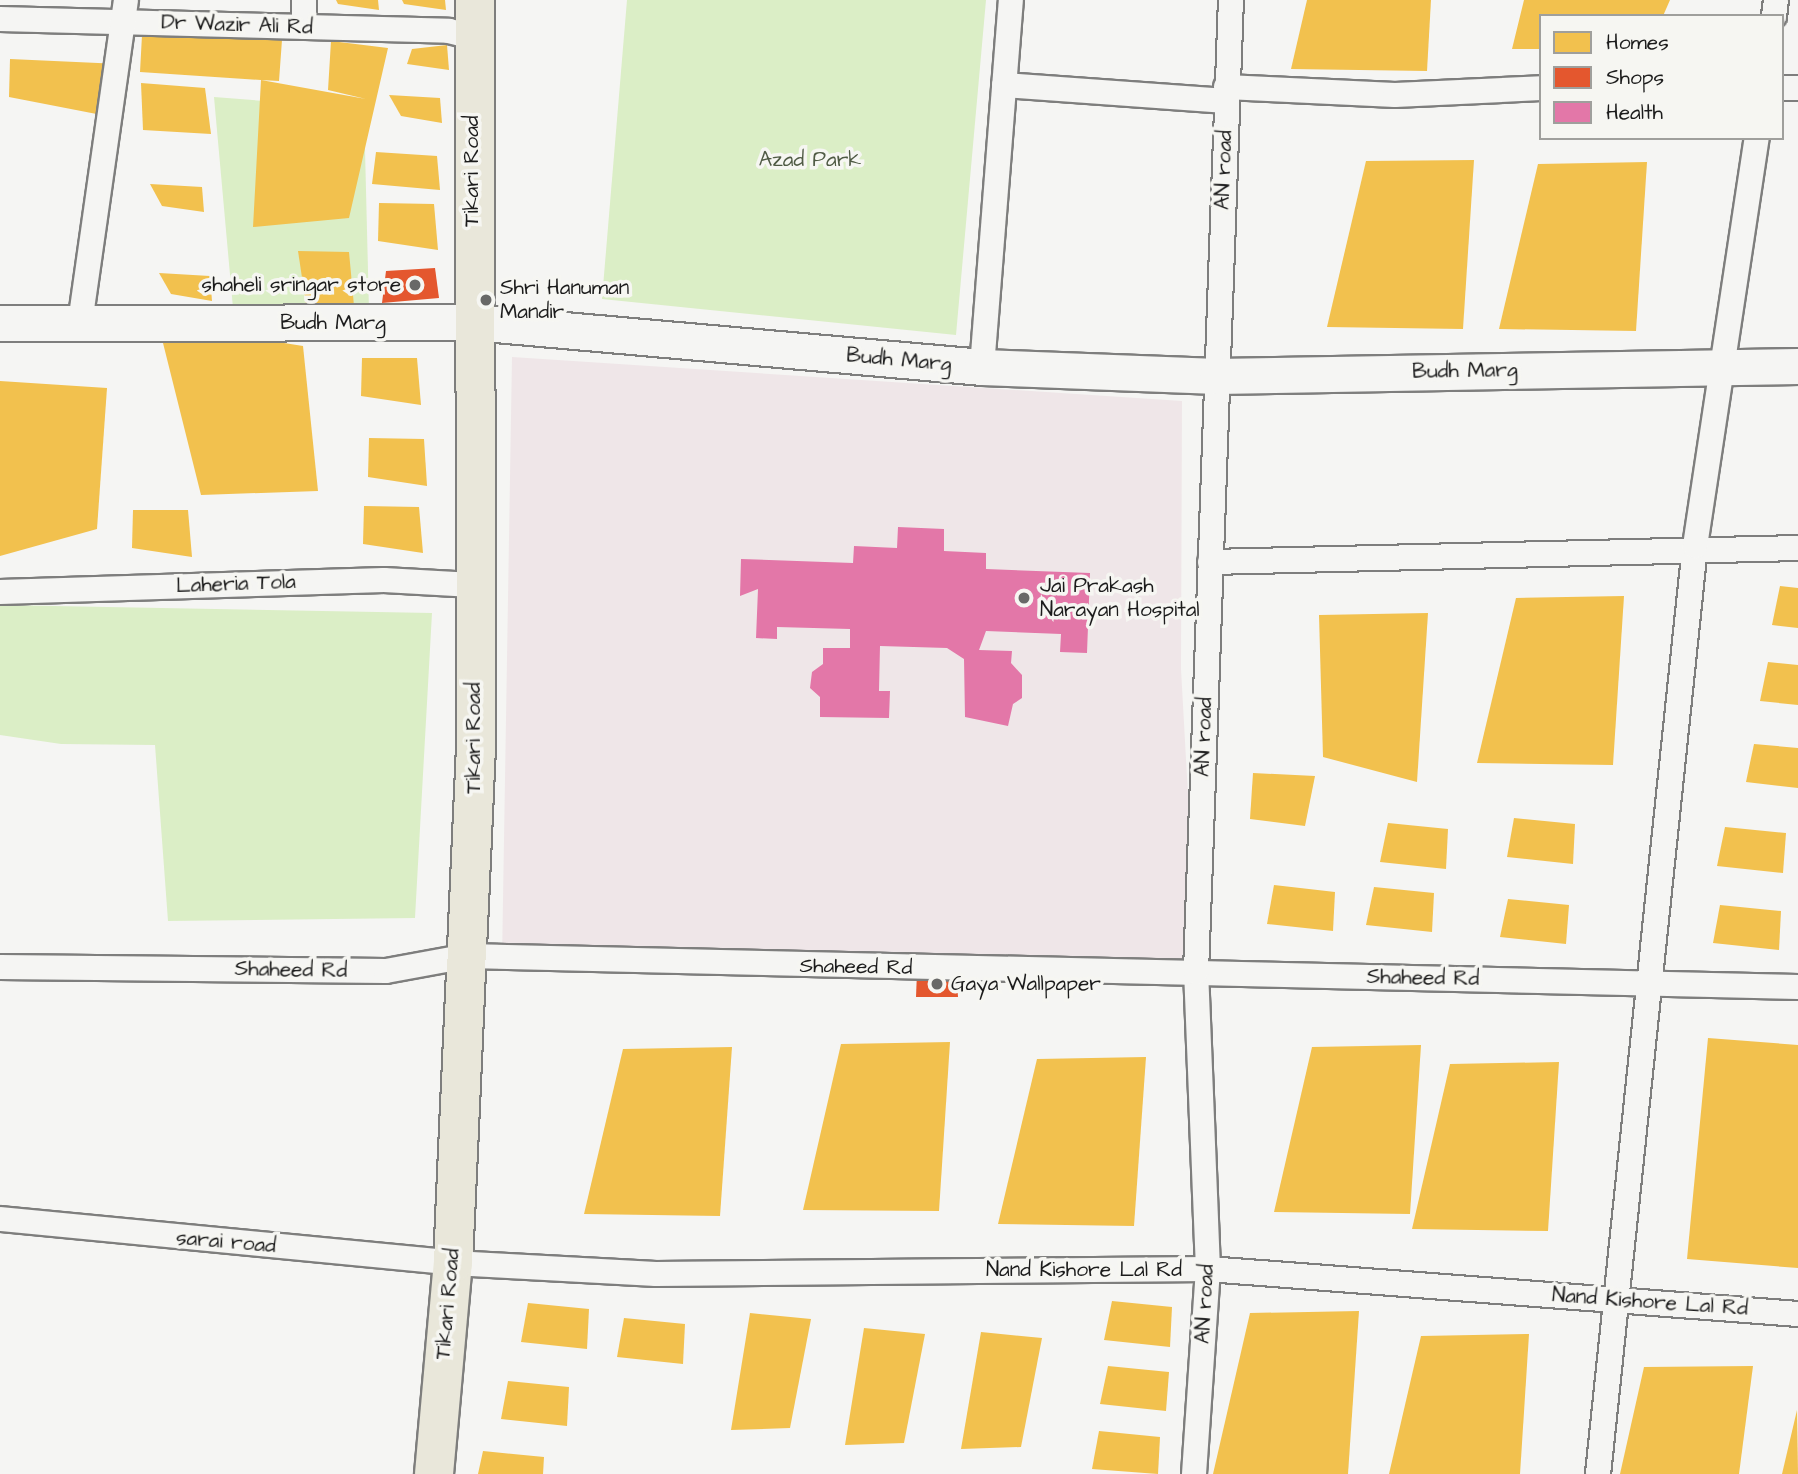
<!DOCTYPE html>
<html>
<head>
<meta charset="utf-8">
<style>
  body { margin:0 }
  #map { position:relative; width:1798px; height:1474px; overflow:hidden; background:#f5f5f3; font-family:"Architects Daughter",sans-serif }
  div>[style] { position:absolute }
  .built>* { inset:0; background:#efe6e8 }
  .green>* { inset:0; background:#dbeec6 }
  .homes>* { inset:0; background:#f2c14e }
  .shops>* { inset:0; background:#e4572e }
  .health>* { inset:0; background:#e377a8 }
  .roads { filter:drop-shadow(2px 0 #7e7e7d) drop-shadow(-2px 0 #7e7e7d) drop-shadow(0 2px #7e7e7d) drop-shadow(0 -2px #7e7e7d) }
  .street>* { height:24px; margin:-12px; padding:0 12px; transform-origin:12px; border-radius:12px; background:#f5f5f3 }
  .secondary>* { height:35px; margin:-17.5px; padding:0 17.5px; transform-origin:17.5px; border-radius:17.5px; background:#f5f5f3 }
  .highway>* { height:38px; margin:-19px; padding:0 19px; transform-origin:19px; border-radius:19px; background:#e9e7da }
  .dots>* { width:19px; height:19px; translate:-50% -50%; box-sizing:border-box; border:4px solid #f6f6f2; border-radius:50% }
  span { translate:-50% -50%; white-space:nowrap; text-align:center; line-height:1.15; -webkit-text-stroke:7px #f6f6f2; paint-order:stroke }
  .street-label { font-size:21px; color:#1c1c1c }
  .park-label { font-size:21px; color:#4f5a44 }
  .poi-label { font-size:21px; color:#1c1c1c }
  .right { translate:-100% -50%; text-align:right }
  .left { translate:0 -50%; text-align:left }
  .legend { position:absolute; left:1539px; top:14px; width:245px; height:126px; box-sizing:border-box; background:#f6f6f2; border:2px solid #9f9f9c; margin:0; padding:9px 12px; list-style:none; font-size:21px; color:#1c1c1c }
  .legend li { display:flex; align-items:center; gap:14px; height:35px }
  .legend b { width:35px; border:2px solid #9f9f9c }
</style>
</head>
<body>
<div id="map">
  <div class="built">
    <div style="clip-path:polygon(512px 357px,1182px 401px,1181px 669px,1197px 957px,1180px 972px,502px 960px)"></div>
  </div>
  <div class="green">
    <div style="clip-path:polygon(627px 0,986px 0,956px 335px,602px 299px)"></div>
    <div style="clip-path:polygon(214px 97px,364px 109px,369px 311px,233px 308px)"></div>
    <div style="clip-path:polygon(0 605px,432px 613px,415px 918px,168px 921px,155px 745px,61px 744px,0 735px)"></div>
  </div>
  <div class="homes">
    <div style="clip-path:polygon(336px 0,378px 0,379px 10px,338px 4px)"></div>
    <div style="clip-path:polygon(402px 0,445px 0,446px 10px,404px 4px)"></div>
    <div style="clip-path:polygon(1307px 0,1431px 0,1427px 71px,1291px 69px)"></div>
    <div style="clip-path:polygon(1524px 0,1670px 0,1663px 16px,1541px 16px,1541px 49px,1512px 49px)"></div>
    <div style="clip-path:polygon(142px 35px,282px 40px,279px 81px,261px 80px,366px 99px,328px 90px,331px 41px,388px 48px,349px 218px,253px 227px,261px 80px,140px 72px)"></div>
    <div style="clip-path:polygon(447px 45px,449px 70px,407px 64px,412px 49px)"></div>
    <div style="clip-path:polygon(10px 59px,120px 64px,112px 117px,9px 97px)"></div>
    <div style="clip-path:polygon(141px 83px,205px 88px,211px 134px,143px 130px)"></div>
    <div style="clip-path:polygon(389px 95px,440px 98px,442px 123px,401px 116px)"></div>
    <div style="clip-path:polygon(376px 152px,437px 156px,440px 190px,372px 184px)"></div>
    <div style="clip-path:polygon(1474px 160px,1463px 329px,1327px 327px,1366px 161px)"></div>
    <div style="clip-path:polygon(1647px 162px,1636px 331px,1499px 329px,1538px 164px)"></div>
    <div style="clip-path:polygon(150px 184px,202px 187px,204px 212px,162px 206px)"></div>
    <div style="clip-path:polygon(379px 203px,434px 204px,438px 250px,378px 241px)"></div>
    <div style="clip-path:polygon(298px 251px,349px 252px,354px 306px,306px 304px)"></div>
    <div style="clip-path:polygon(159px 273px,210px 276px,212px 301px,171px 294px)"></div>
    <div style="clip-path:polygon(158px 323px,303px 346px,318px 491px,201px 495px)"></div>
    <div style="clip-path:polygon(362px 358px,417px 358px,421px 405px,361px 396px)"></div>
    <div style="clip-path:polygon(0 381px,107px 388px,97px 529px,0 556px)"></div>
    <div style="clip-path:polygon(369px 438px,424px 439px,427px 486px,368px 477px)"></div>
    <div style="clip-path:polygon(364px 506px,419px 507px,423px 553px,363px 544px)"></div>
    <div style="clip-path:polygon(133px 510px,188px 510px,192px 557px,132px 548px)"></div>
    <div style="clip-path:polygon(1780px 586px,1798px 588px,1798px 628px,1772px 625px)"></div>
    <div style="clip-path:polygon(1624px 596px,1613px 765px,1477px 763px,1516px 598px)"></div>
    <div style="clip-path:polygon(1428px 613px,1417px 782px,1323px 757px,1319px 615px)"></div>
    <div style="clip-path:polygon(1768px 662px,1798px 665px,1798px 705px,1760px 701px)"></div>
    <div style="clip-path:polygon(1754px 744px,1798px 748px,1798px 788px,1746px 782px)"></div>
    <div style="clip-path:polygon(1253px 773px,1315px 776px,1305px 826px,1250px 819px)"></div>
    <div style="clip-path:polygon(1514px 818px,1575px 824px,1573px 864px,1507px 857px)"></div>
    <div style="clip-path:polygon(1388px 823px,1448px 829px,1446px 869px,1380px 862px)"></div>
    <div style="clip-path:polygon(1725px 827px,1786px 833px,1783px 873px,1717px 866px)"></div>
    <div style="clip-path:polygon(1274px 885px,1335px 892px,1333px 931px,1267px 924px)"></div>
    <div style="clip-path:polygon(1374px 887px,1434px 893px,1432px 932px,1366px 925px)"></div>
    <div style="clip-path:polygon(1508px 899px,1569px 905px,1566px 944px,1500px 937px)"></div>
    <div style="clip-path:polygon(1720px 905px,1781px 911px,1779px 950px,1713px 943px)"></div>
    <div style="clip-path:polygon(1708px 1038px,1798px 1045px,1798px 1268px,1687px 1259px)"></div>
    <div style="clip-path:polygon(950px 1042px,939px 1211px,803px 1210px,841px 1044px)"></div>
    <div style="clip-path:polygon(1421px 1045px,1410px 1214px,1274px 1212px,1312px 1047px)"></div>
    <div style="clip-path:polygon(732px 1047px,720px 1216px,584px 1214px,623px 1049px)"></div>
    <div style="clip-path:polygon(1146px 1057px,1134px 1226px,998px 1224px,1037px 1059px)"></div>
    <div style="clip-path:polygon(1559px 1062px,1548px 1231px,1412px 1229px,1450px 1064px)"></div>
    <div style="clip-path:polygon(1112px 1301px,1172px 1307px,1170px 1347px,1104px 1340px)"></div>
    <div style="clip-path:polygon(528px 1303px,589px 1309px,587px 1349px,521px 1342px)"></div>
    <div style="clip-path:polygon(1359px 1311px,1348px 1474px,1213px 1474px,1250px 1313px)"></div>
    <div style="clip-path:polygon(750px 1313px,811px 1319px,790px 1428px,731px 1430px)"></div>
    <div style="clip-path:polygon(624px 1318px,685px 1324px,683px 1364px,617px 1357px)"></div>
    <div style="clip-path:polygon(864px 1328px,925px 1334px,904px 1443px,845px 1445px)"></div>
    <div style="clip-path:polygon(981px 1332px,1042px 1338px,1021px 1447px,961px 1449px)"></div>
    <div style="clip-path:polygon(1529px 1334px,1520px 1474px,1389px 1474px,1421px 1336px)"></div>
    <div style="clip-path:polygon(1108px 1366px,1169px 1372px,1166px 1411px,1100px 1404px)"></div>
    <div style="clip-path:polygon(1753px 1366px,1739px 1474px,1620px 1474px,1644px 1367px)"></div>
    <div style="clip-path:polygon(508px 1381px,569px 1387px,567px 1426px,501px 1419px)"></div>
    <div style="clip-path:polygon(1797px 1410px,1798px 1474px,1782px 1474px)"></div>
    <div style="clip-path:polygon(1099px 1431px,1160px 1437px,1158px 1474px,1092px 1469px)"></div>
    <div style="clip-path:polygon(483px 1451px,544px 1457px,543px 1474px,478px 1474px)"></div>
  </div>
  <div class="shops">
    <div style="clip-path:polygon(435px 268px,439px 298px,382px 303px,386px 271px)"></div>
    <div style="clip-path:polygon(956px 971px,958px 997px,916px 997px,917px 972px)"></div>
  </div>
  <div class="health">
    <div style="clip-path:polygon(898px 527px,944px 529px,944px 551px,986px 553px,986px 569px,1090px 573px,1087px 653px,1060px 652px,1061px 634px,986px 631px,979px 650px,1012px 651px,1011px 663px,1022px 675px,1022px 698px,1013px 704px,1008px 726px,965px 717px,964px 659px,947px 648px,880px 646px,879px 691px,890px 691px,889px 718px,820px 717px,820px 697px,810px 688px,812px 672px,823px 664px,823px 648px,850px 648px,850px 629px,777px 627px,777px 639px,756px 638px,758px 589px,740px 596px,741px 559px,853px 563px,854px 546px,897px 548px)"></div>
  </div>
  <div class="roads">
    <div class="street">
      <div style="left:304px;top:0;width:27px;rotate:90deg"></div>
      <div style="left:1774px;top:16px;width:16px;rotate:-83deg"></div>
      <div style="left:0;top:19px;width:449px;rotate:1.5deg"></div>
      <div style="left:449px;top:31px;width:25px;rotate:14deg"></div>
      <div style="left:1004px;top:85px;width:223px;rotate:4.1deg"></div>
      <div style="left:1226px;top:87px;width:169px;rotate:2.7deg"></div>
      <div style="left:1395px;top:95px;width:146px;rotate:-2.7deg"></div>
      <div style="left:1782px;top:88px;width:16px"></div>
      <div style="left:80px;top:323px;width:326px;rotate:-81.9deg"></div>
      <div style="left:982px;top:367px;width:368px;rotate:-85.5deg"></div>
      <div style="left:1210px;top:562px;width:588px;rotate:-1.36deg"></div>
      <div style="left:0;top:592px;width:384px;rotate:-1.8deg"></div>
      <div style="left:384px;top:580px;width:89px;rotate:3.2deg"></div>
      <div style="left:0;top:967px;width:386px;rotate:0.6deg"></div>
      <div style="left:386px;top:971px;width:83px;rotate:-10.4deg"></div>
      <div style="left:468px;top:956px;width:1330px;rotate:1.34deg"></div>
      <div style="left:0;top:1219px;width:455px;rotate:5.5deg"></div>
      <div style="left:453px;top:1263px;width:203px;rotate:3.1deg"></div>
      <div style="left:656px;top:1274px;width:552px;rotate:-0.52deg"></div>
      <div style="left:1208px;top:1269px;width:592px;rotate:4.36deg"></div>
      <div style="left:1194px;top:1474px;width:205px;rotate:-86.1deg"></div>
      <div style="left:1208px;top:1269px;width:297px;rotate:-92.3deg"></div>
      <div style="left:1196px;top:972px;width:973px;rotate:-87.94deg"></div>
      <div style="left:1598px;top:1474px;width:933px;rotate:-84.03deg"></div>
      <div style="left:1695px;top:546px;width:413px;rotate:-81.4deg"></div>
    </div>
    <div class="secondary">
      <div style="left:0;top:323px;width:473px;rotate:-0.1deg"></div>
      <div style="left:473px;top:322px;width:511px;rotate:5.05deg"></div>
      <div style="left:982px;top:367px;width:235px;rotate:2.2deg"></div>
      <div style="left:1217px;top:376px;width:581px;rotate:-0.99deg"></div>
    </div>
    <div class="highway">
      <div style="left:434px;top:1474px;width:212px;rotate:-84.9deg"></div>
      <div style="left:453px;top:1263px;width:518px;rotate:-87.45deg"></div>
      <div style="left:476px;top:746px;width:746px;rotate:-90.08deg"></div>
    </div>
  </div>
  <div class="dots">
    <div style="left:415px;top:285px;background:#686867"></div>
    <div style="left:486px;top:300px;background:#686867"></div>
    <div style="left:1024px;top:598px;background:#686867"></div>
    <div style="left:937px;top:984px;background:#686867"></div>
  </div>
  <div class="street-label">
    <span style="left:237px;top:25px;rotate:2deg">Dr Wazir Ali Rd</span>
    <span style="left:1224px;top:170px;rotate:-88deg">AN road</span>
    <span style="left:472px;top:171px;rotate:-90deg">Tikari Road</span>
    <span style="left:333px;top:323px">Budh Marg</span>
    <span style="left:899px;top:360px;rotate:5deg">Budh Marg</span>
    <span style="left:1465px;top:371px;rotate:-1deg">Budh Marg</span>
    <span style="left:236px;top:584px;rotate:-2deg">Laheria Tola</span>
    <span style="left:1204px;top:737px;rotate:-88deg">AN road</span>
    <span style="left:474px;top:738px;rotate:-90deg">Tikari Road</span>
    <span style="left:856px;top:967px;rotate:1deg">Shaheed Rd</span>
    <span style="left:291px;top:970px;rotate:1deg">Shaheed Rd</span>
    <span style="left:1423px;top:978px;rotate:1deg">Shaheed Rd</span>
    <span style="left:226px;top:1242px;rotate:5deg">sarai road</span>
    <span style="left:1084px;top:1270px">Nand Kishore Lal Rd</span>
    <span style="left:1650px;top:1302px;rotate:4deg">Nand Kishore Lal Rd</span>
    <span style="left:448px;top:1304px;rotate:-85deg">Tikari Road</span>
    <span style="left:1205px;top:1304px;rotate:-87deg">AN road</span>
  </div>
  <div class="park-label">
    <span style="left:810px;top:160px">Azad Park</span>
  </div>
  <div class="poi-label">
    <span class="right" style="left:401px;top:285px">shaheli sringar store</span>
    <span class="left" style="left:500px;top:300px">Shri Hanuman<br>Mandir</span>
    <span class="left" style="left:1040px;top:598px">Jai Prakash<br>Narayan Hospital</span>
    <span class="left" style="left:951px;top:984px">Gaya Wallpaper</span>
  </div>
  <ul class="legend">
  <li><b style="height:19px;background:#f2c14e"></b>Homes</li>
  <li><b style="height:19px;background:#e4572e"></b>Shops</li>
  <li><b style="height:19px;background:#e377a8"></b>Health</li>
  </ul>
</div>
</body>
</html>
